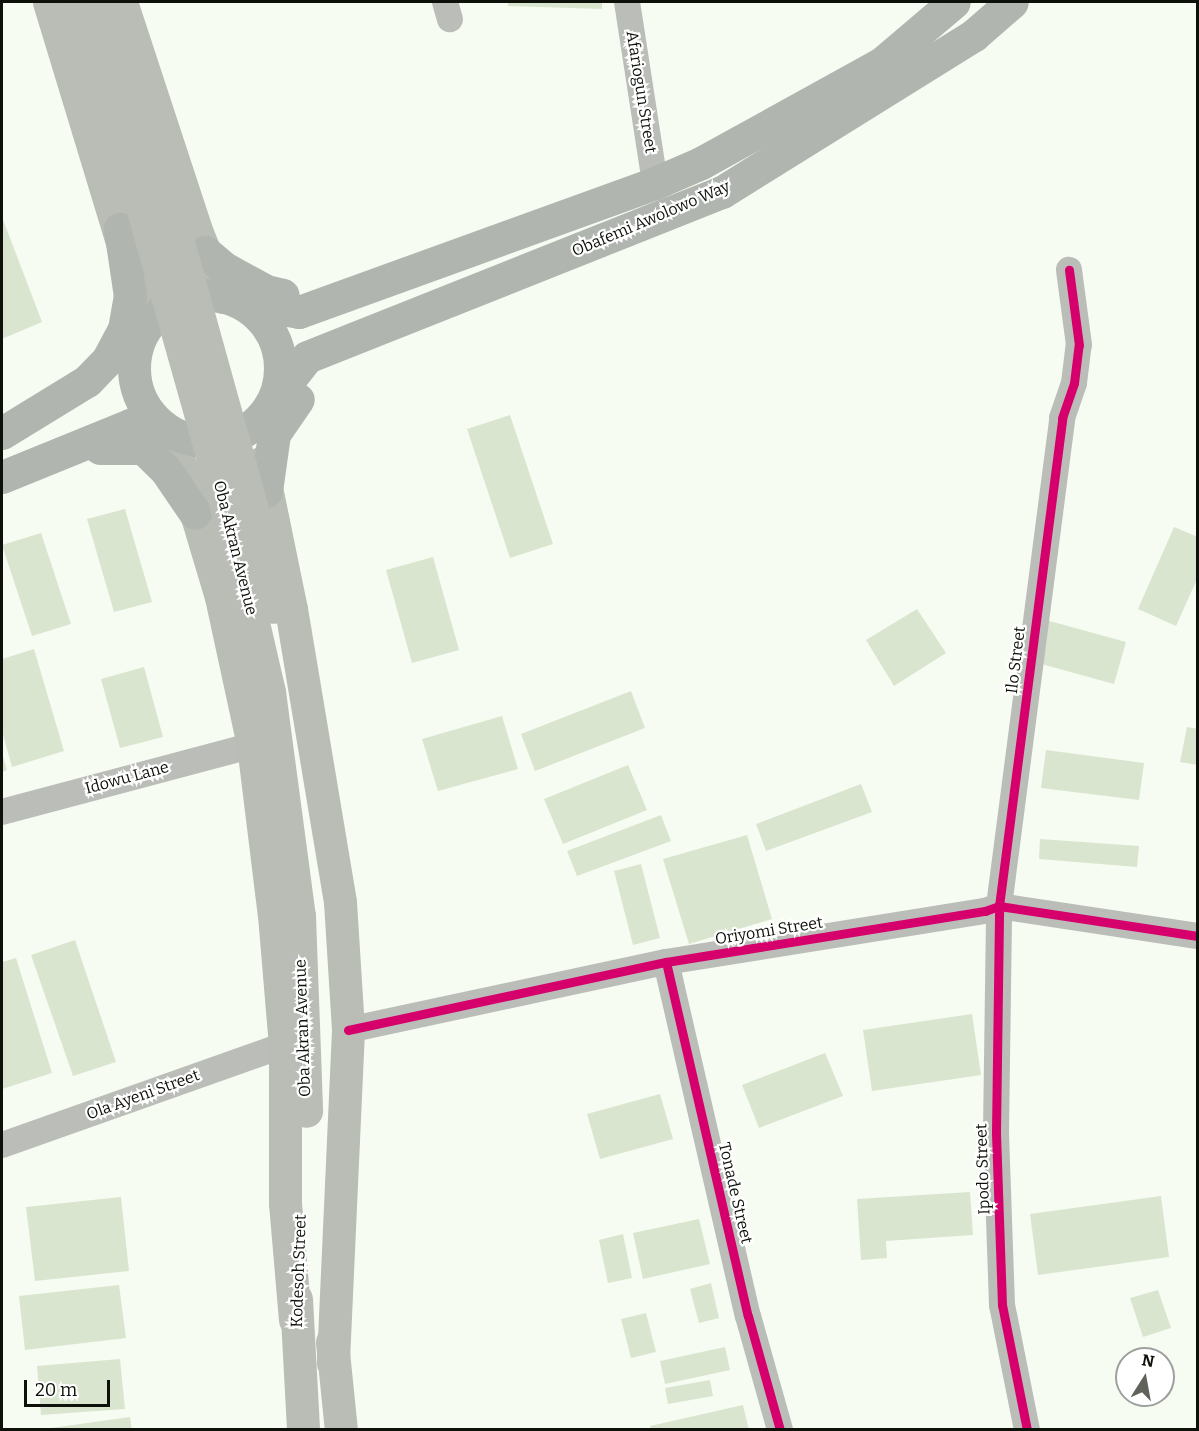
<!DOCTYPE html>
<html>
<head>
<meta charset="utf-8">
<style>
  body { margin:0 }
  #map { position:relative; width:1199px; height:1431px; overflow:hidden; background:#f7fcf2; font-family:Bitter,serif }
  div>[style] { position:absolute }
  .building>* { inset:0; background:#dae5cf }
  .street>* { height:26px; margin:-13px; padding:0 13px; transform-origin:13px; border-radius:13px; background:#bbbdb9 }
  .secondary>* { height:33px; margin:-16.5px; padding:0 16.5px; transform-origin:16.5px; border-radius:16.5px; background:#babcb6 }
  .primary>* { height:33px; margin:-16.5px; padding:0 16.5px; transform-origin:16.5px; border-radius:16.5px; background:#b1b5b0 }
  .primary>.ring { margin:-16.5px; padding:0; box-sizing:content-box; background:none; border:33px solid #b1b5b0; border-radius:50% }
  .secondary-bridge>* { height:33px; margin:-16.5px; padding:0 16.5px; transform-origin:16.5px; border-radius:16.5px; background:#babcb6 }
  .cycleway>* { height:9px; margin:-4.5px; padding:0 4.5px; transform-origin:4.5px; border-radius:4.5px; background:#d6006c }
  span { translate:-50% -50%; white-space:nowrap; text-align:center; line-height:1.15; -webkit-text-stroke:4.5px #fff; paint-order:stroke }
  .street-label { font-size:16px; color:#0d110a }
  .frame { position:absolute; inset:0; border:3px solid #0d110a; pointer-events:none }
  .north { position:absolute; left:1115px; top:1347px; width:60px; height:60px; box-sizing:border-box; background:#fff; border:2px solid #9ea09d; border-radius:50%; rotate:11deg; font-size:16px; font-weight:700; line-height:24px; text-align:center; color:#0d110a }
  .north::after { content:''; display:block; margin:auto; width:21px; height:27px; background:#5f635b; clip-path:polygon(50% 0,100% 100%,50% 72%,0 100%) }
  .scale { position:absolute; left:24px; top:1380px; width:86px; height:27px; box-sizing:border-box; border:3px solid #0d110a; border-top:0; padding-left:8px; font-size:18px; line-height:21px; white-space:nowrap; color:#0d110a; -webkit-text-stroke:4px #fff; paint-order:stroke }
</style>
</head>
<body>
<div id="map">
  <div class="building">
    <div style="clip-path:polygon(508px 2px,602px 2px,602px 9px,508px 6px)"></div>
    <div style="clip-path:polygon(2px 217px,42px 322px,2px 339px)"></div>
    <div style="clip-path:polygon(510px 415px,553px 544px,510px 558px,467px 429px)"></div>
    <div style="clip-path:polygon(125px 509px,152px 602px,114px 612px,87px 519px)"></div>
    <div style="clip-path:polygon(1174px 527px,1198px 537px,1198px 577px,1176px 626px,1138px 609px)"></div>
    <div style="clip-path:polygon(41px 533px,71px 624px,32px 636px,2px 545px)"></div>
    <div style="clip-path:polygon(433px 557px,459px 650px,412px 663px,386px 570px)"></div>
    <div style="clip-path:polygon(917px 609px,946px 653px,894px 686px,866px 640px)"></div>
    <div style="clip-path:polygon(1046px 620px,1126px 642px,1114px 684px,1034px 662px)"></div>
    <div style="clip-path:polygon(34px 649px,64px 751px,12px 767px,2px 731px,2px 659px)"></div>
    <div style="clip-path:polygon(144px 667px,163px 737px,120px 748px,101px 679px)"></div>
    <div style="clip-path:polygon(631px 691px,645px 728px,535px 771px,521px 734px)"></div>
    <div style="clip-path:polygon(502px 716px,518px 769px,438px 791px,422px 739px)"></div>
    <div style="clip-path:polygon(1187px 727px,1198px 729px,1198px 765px,1180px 762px)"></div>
    <div style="clip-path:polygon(1046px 750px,1144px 763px,1139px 800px,1041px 788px)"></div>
    <div style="clip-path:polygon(2px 753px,7px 770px,2px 772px)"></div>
    <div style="clip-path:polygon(628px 765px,647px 810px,563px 844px,544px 799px)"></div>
    <div style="clip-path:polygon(861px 784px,872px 812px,766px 851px,756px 824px)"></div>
    <div style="clip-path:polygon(661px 815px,671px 841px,577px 876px,567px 851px)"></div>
    <div style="clip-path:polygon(747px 835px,772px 919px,689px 944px,663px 859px)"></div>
    <div style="clip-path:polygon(1040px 839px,1139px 846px,1137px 867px,1039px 859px)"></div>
    <div style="clip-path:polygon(641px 864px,660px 938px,633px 945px,614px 871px)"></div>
    <div style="clip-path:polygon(75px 940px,116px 1062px,73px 1076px,31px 955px)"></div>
    <div style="clip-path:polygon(16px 958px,52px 1073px,2px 1089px,2px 962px)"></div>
    <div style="clip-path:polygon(972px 1014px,981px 1075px,872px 1091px,863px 1030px)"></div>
    <div style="clip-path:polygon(825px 1053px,843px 1096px,759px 1128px,742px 1085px)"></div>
    <div style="clip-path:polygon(660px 1094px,673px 1139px,600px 1159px,587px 1114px)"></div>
    <div style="clip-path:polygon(970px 1192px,973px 1235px,886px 1241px,887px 1258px,861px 1260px,857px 1199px)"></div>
    <div style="clip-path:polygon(1161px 1196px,1169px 1257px,1038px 1275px,1030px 1214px)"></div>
    <div style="clip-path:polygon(121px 1197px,129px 1271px,35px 1281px,26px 1207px)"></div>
    <div style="clip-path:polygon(699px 1219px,710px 1264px,643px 1279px,633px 1233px)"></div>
    <div style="clip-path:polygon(623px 1234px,632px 1278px,608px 1283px,599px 1240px)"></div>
    <div style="clip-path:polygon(711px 1283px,719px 1318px,699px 1323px,690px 1289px)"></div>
    <div style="clip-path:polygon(119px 1285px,126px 1338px,25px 1350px,19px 1296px)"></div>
    <div style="clip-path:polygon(1158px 1290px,1171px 1328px,1143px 1337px,1130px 1298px)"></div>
    <div style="clip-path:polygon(646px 1313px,656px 1352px,631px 1358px,621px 1319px)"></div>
    <div style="clip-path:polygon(725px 1347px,730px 1370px,665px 1384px,660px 1361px)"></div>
    <div style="clip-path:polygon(120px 1359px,125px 1409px,41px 1415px,37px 1366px)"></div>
    <div style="clip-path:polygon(710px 1380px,713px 1396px,668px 1404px,665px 1388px)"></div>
    <div style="clip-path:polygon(743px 1405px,749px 1430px,651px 1430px,650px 1426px)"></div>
    <div style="clip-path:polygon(130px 1417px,132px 1430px,51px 1430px,51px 1428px)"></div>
  </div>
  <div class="street">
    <div style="left:445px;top:2px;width:18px;rotate:74deg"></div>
    <div style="left:627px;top:2px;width:183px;rotate:81.2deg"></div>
    <div style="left:2px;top:812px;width:260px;rotate:-14.9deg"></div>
    <div style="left:666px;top:962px;width:363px;rotate:77deg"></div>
    <div style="left:748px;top:1316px;width:118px;rotate:74.3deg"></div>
    <div style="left:348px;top:1030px;width:325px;rotate:-12.1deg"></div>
    <div style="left:666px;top:962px;width:323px;rotate:-9.1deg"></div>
    <div style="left:985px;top:911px;width:15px;rotate:-20deg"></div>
    <div style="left:999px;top:906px;width:201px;rotate:8.6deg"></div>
    <div style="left:2px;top:1145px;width:300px;rotate:-19.5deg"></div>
    <div style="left:1027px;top:1430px;width:127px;rotate:-101.3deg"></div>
    <div style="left:1002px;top:1305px;width:173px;rotate:-92deg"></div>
    <div style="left:996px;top:1132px;width:226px;rotate:-89.2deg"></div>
    <div style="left:999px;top:906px;width:492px;rotate:-82.6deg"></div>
    <div style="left:1062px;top:418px;width:37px;rotate:-71deg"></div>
    <div style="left:1074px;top:383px;width:38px;rotate:-83deg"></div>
    <div style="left:1079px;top:345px;width:76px;rotate:-97.6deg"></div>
  </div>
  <div class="secondary">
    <div style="left:49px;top:2px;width:329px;rotate:73.1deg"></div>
    <div style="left:145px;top:317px;width:15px;rotate:98deg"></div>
    <div style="left:121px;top:2px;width:243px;rotate:71.8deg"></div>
    <div style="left:197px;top:233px;width:69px;rotate:67.9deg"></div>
    <div style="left:162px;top:426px;width:52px;rotate:64.9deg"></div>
    <div style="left:184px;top:473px;width:129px;rotate:73.4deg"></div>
    <div style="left:221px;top:597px;width:151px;rotate:77.8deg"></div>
    <div style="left:253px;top:745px;width:171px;rotate:83deg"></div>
    <div style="left:274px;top:915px;width:130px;rotate:85.2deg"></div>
    <div style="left:285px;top:1045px;width:158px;rotate:90deg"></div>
    <div style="left:285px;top:1203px;width:117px;rotate:85.1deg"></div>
    <div style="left:261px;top:463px;width:149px;rotate:78.4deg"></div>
    <div style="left:291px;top:609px;width:297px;rotate:80.5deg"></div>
    <div style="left:340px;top:902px;width:128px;rotate:86.4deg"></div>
    <div style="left:348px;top:1030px;width:333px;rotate:92.6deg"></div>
    <div style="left:296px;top:1299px;width:131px;rotate:86.9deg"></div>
    <div style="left:332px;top:1342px;width:88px;rotate:84.2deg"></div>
  </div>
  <div class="primary">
    <div style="left:205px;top:252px;width:25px;rotate:40deg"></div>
    <div style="left:224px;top:268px;width:48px;rotate:28.7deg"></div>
    <div style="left:266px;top:291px;width:17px;rotate:13deg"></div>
    <div class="ring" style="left:134px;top:295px;width:113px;height:113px"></div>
    <div style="left:238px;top:301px;width:62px;rotate:10.2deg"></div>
    <div style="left:299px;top:312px;width:379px;rotate:-19.9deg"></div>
    <div style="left:655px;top:183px;width:50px;rotate:-23.5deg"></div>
    <div style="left:701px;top:163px;width:207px;rotate:-28.9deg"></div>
    <div style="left:882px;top:63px;width:94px;rotate:-40.3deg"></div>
    <div style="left:274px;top:399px;width:53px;rotate:-51.8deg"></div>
    <div style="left:307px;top:357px;width:447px;rotate:-21.7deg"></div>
    <div style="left:722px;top:192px;width:297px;rotate:-31.9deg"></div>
    <div style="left:974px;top:35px;width:50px;rotate:-41deg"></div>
    <div style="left:2px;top:433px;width:100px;rotate:-31.5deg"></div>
    <div style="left:87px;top:381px;width:30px;rotate:-46deg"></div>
    <div style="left:108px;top:359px;width:34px;rotate:-62deg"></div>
    <div style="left:124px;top:329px;width:34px;rotate:-80deg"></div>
    <div style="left:130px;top:296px;width:68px;rotate:-98.5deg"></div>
    <div style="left:100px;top:448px;width:43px"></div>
    <div style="left:143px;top:448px;width:30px;rotate:44deg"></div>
    <div style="left:165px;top:469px;width:53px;rotate:55.7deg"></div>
    <div style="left:2px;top:477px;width:138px;rotate:-22.1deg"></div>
    <div style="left:130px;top:425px;width:32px;rotate:2deg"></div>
    <div style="left:266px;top:491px;width:58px;rotate:-82deg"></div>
    <div style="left:274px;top:434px;width:42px;rotate:-55.6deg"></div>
  </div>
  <div class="secondary-bridge">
    <div style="left:77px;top:2px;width:178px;rotate:72deg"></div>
    <div style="left:132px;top:171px;width:352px;rotate:74.3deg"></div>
    <div style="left:227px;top:510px;width:187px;rotate:77deg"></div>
    <div style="left:269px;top:692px;width:226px;rotate:82.4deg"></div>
    <div style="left:299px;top:916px;width:195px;rotate:87.9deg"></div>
    <div style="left:102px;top:2px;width:177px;rotate:71.6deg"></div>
    <div style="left:158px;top:170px;width:352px;rotate:74.5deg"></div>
    <div style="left:252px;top:509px;width:100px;rotate:77.9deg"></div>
  </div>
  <div class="cycleway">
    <div style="left:666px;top:962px;width:363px;rotate:77deg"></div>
    <div style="left:748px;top:1316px;width:118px;rotate:74.3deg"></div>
    <div style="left:348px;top:1030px;width:325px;rotate:-12.1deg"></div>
    <div style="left:666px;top:962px;width:323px;rotate:-9.1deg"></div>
    <div style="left:985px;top:911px;width:15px;rotate:-20deg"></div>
    <div style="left:999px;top:906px;width:201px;rotate:8.6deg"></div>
    <div style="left:1027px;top:1430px;width:127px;rotate:-101.3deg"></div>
    <div style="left:1002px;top:1305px;width:173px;rotate:-92deg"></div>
    <div style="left:996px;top:1132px;width:226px;rotate:-89.2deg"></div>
    <div style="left:999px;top:906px;width:492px;rotate:-82.6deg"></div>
    <div style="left:1062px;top:418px;width:37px;rotate:-71deg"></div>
    <div style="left:1074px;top:383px;width:38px;rotate:-83deg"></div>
    <div style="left:1079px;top:345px;width:76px;rotate:-97.6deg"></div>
  </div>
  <div class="street-label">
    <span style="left:641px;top:92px;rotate:81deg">Afariogun Street</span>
    <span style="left:651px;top:219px;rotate:-23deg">Obafemi Awolowo Way</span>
    <span style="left:235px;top:548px;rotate:76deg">Oba Akran Avenue</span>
    <span style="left:1016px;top:660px;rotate:-83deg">Ilo Street</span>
    <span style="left:127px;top:778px;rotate:-15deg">Idowu Lane</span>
    <span style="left:769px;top:931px;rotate:-9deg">Oriyomi Street</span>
    <span style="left:303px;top:1028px;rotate:-92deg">Oba Akran Avenue</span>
    <span style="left:143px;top:1095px;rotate:-20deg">Ola Ayeni Street</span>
    <span style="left:983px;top:1169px;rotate:-92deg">Ipodo Street</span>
    <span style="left:735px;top:1193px;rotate:77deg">Tonade Street</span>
    <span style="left:299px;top:1271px;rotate:-88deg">Kodesoh Street</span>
  </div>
  <div class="frame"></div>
  <div class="north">N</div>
  <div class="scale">20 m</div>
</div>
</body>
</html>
